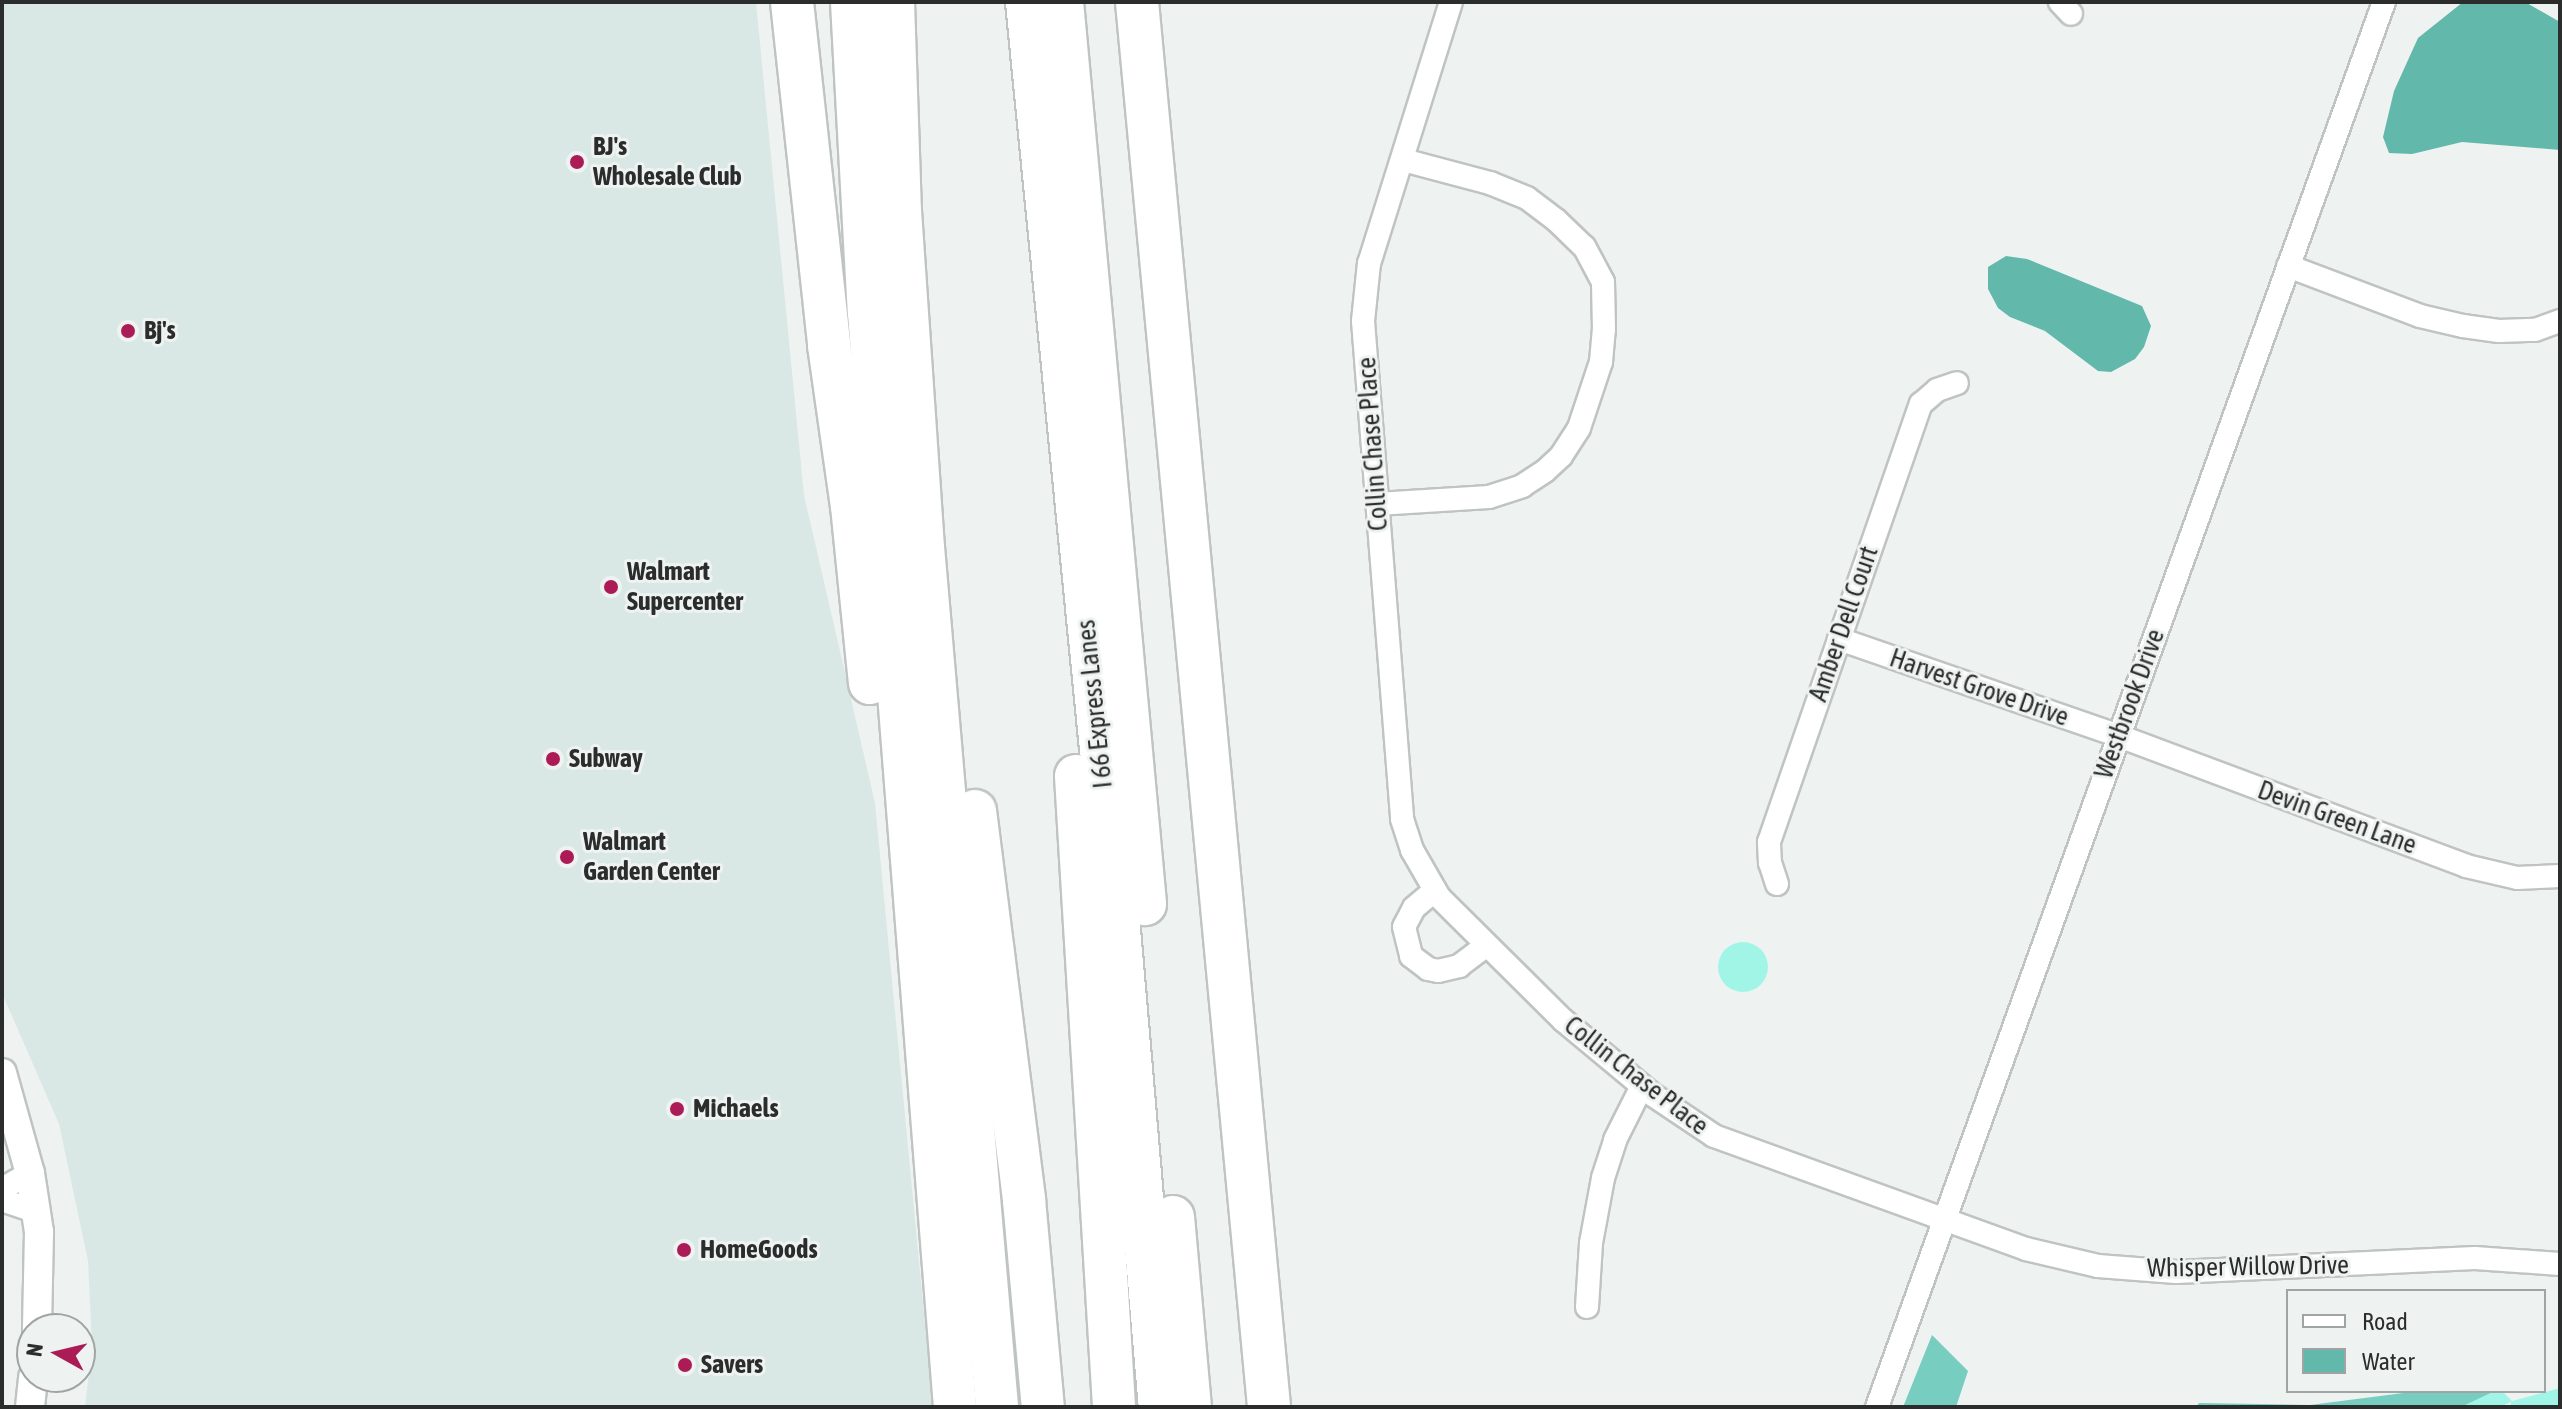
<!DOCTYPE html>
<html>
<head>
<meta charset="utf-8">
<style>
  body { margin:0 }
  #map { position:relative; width:2562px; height:1409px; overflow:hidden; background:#eef3f2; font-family:"Asap Condensed",sans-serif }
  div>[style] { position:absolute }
  .built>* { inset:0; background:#dae8e5 }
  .green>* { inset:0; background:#a1f5e7 }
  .round { border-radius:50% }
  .forest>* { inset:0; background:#76cdc0 }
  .water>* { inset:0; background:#61b8ab }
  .roads { filter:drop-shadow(2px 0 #bfc4c3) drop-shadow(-2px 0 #bfc4c3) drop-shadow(0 2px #bfc4c3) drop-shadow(0 -2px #bfc4c3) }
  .minor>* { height:22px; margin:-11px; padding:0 11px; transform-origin:11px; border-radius:11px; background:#fff }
  .tertiary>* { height:28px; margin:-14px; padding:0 14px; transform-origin:14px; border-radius:14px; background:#fff }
  .motorway>* { height:42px; margin:-21px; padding:0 21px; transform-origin:21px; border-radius:21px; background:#fff }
  .dots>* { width:22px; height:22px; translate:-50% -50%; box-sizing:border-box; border:4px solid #eef3f2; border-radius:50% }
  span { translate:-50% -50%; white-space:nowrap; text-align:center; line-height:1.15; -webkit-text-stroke:6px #eef3f2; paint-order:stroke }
  .poi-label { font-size:26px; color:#2b2d2d; font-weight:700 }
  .left { translate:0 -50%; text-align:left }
  .street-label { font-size:26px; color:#2b2d2d }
  .frame { position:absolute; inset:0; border:4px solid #2b2d2d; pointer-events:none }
  .legend { position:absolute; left:2286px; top:1289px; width:260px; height:104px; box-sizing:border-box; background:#eef3f2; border:2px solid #a0a4a3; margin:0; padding:10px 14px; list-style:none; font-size:24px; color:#2b2d2d }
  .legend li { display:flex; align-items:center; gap:16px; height:40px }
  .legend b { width:40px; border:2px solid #a0a4a3 }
  .north { position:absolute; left:16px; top:1313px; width:80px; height:80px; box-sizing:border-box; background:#eef3f2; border:2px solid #a0a4a3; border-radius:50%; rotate:278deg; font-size:22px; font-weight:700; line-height:32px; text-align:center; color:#2b2d2d }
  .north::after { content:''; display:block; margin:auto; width:28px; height:36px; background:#ab1c56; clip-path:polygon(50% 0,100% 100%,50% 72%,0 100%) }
</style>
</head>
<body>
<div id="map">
  <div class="built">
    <div style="clip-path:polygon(2px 2px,756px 2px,804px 495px,875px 803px,933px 1407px,85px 1407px,92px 1347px,88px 1261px,59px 1124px,2px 993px)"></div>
  </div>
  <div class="green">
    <div class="round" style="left:1718px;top:942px;width:50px;height:50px"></div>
    <div style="clip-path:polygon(2560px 1388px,2560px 1407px,2510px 1407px,2511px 1402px,2500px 1407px,2461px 1407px,2495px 1391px,2502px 1391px,2512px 1401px)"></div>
  </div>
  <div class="forest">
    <div style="clip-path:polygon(1932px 1335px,1968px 1371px,1956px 1407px,1903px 1407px)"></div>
    <div style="clip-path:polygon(2419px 1391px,2495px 1391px,2461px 1407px,2196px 1407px,2199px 1403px,2310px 1405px)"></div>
  </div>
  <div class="water">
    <div style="clip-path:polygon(2463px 2px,2525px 2px,2560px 22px,2560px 150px,2462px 142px,2412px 154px,2389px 153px,2383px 137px,2394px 91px,2418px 38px)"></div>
    <div style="clip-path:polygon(2006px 256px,2027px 259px,2142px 306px,2151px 326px,2144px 347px,2135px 359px,2111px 372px,2098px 371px,2045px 331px,2010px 317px,1998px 308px,1988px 289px,1988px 267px)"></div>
  </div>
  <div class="roads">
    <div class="minor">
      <div style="left:1451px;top:2px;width:274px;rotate:107.4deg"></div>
      <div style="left:1369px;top:263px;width:58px;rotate:95.9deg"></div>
      <div style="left:1363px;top:321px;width:500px;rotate:85.5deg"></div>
      <div style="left:1402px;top:819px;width:33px;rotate:72deg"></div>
      <div style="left:1412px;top:850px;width:54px;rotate:60.1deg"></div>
      <div style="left:1439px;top:897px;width:175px;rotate:44.8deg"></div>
      <div style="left:1563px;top:1020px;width:117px;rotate:39.8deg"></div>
      <div style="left:1653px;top:1095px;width:73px;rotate:33.9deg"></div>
      <div style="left:1714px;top:1136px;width:332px;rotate:19.9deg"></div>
      <div style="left:2026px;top:1249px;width:74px;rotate:13.3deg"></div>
      <div style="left:2098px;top:1266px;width:78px;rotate:4.4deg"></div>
      <div style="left:2176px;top:1272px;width:299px;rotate:-2.7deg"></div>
      <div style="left:2475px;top:1258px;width:85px;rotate:4deg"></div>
      <div style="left:2060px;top:2px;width:16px;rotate:47deg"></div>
      <div style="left:2288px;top:266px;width:141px;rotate:20.7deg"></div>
      <div style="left:2420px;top:316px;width:44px;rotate:13.1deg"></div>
      <div style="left:2463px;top:326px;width:36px;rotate:8deg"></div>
      <div style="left:2499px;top:331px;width:36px;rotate:-2deg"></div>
      <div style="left:2535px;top:330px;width:27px;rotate:-20deg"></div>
      <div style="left:1377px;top:504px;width:112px;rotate:-3.6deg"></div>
      <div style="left:1489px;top:497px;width:35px;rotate:-18deg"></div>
      <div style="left:1522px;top:486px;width:27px;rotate:-33deg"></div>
      <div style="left:1545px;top:471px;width:22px;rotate:-43deg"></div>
      <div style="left:1561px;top:456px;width:33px;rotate:-57deg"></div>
      <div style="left:1579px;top:428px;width:70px;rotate:-71.6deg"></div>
      <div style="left:1601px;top:362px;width:32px;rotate:-85deg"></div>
      <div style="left:1604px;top:330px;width:48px;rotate:-91.2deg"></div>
      <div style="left:1603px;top:282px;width:40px;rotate:-118deg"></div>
      <div style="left:1584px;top:247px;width:39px;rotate:-136deg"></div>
      <div style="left:1556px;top:220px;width:36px;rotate:-143deg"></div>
      <div style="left:1527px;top:198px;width:40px;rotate:-158deg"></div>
      <div style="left:1490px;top:183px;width:90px;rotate:-165.2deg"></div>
      <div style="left:1839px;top:639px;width:296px;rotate:19.1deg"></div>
      <div style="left:2119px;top:736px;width:371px;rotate:20.5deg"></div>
      <div style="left:2466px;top:866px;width:52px;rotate:13.2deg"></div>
      <div style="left:2517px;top:878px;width:43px;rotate:-2.7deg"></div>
      <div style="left:1777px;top:884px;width:22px;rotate:-108deg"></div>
      <div style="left:1770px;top:863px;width:21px;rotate:-93deg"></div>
      <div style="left:1769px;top:842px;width:464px;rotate:-70.9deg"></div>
      <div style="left:1921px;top:404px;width:21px;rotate:-41deg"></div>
      <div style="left:1937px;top:390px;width:21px;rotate:-19deg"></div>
      <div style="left:1434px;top:891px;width:26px;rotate:140deg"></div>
      <div style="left:1414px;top:908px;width:21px;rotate:118deg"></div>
      <div style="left:1404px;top:927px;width:30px;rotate:76deg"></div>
      <div style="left:1411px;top:956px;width:21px;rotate:37deg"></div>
      <div style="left:1428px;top:969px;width:10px;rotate:11deg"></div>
      <div style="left:1438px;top:971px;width:22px;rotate:-13deg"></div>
      <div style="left:1459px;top:966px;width:34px;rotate:-37deg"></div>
      <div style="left:2px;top:1189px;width:32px;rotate:-30deg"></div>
      <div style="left:2px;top:1200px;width:36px;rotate:19deg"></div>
      <div style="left:1587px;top:1307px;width:64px;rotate:-86.4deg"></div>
      <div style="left:1591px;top:1243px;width:66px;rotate:-79.5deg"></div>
      <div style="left:1603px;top:1178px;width:40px;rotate:-72deg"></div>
      <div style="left:1615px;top:1140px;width:60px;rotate:-63.4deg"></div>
      <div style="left:1877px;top:1407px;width:1494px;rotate:-70.16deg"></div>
    </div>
    <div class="tertiary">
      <div style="left:2px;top:1073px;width:104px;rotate:74.4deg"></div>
      <div style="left:30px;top:1173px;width:60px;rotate:81.3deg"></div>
      <div style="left:39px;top:1232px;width:97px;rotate:91.2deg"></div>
      <div style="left:30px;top:1407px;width:30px;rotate:-84deg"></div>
    </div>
    <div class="motorway">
      <div style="left:792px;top:2px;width:345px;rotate:83.8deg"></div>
      <div style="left:829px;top:345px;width:163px;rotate:81.9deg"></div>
      <div style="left:852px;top:506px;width:178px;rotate:84.2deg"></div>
      <div style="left:852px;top:2px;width:310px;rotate:86.9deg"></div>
      <div style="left:869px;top:312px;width:1098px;rotate:85.51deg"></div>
      <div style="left:893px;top:2px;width:209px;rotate:88.1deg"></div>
      <div style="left:900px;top:211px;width:337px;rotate:86.1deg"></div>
      <div style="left:923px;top:547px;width:863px;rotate:85.08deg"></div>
      <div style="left:1027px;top:2px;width:933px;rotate:84.34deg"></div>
      <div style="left:1119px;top:930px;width:479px;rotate:85.1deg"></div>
      <div style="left:1062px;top:2px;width:906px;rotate:84.74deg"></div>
      <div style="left:1137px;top:2px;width:1411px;rotate:84.63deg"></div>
      <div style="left:1076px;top:776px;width:632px;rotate:86.55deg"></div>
      <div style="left:975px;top:811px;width:392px;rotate:82.8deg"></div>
      <div style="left:1024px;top:1200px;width:208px;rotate:84.8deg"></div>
      <div style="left:1173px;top:1217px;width:191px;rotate:84.9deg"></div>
    </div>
  </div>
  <div class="dots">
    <div style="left:577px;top:162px;background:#ab1c56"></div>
    <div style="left:128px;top:331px;background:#ab1c56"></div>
    <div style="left:611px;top:587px;background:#ab1c56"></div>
    <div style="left:553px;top:759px;background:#ab1c56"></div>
    <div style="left:567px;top:857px;background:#ab1c56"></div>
    <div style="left:677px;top:1109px;background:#ab1c56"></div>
    <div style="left:684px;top:1250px;background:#ab1c56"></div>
    <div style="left:685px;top:1365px;background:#ab1c56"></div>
  </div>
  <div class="poi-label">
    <span class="left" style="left:593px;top:162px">BJ's<br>Wholesale Club</span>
    <span class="left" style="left:144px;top:331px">Bj's</span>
    <span class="left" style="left:627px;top:587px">Walmart<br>Supercenter</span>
    <span class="left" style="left:569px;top:759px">Subway</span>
    <span class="left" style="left:583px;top:857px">Walmart<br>Garden Center</span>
    <span class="left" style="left:693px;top:1109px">Michaels</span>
    <span class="left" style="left:700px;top:1250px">HomeGoods</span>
    <span class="left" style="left:701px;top:1365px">Savers</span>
  </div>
  <div class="street-label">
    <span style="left:1373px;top:444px;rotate:-94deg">Collin Chase Place</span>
    <span style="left:1844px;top:624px;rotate:-71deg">Amber Dell Court</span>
    <span style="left:1979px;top:688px;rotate:19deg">Harvest Grove Drive</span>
    <span style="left:1095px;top:704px;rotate:-96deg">I 66 Express Lanes</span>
    <span style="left:2130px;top:704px;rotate:-70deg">Westbrook Drive</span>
    <span style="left:2337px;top:818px;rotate:20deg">Devin Green Lane</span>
    <span style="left:1636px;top:1076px;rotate:38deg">Collin Chase Place</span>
    <span style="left:2248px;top:1267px;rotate:-1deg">Whisper Willow Drive</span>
  </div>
  <div class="frame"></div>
  <ul class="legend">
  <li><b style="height:10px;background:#fff"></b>Road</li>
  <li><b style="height:22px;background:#61b8ab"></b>Water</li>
  </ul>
  <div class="north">N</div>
</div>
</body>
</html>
